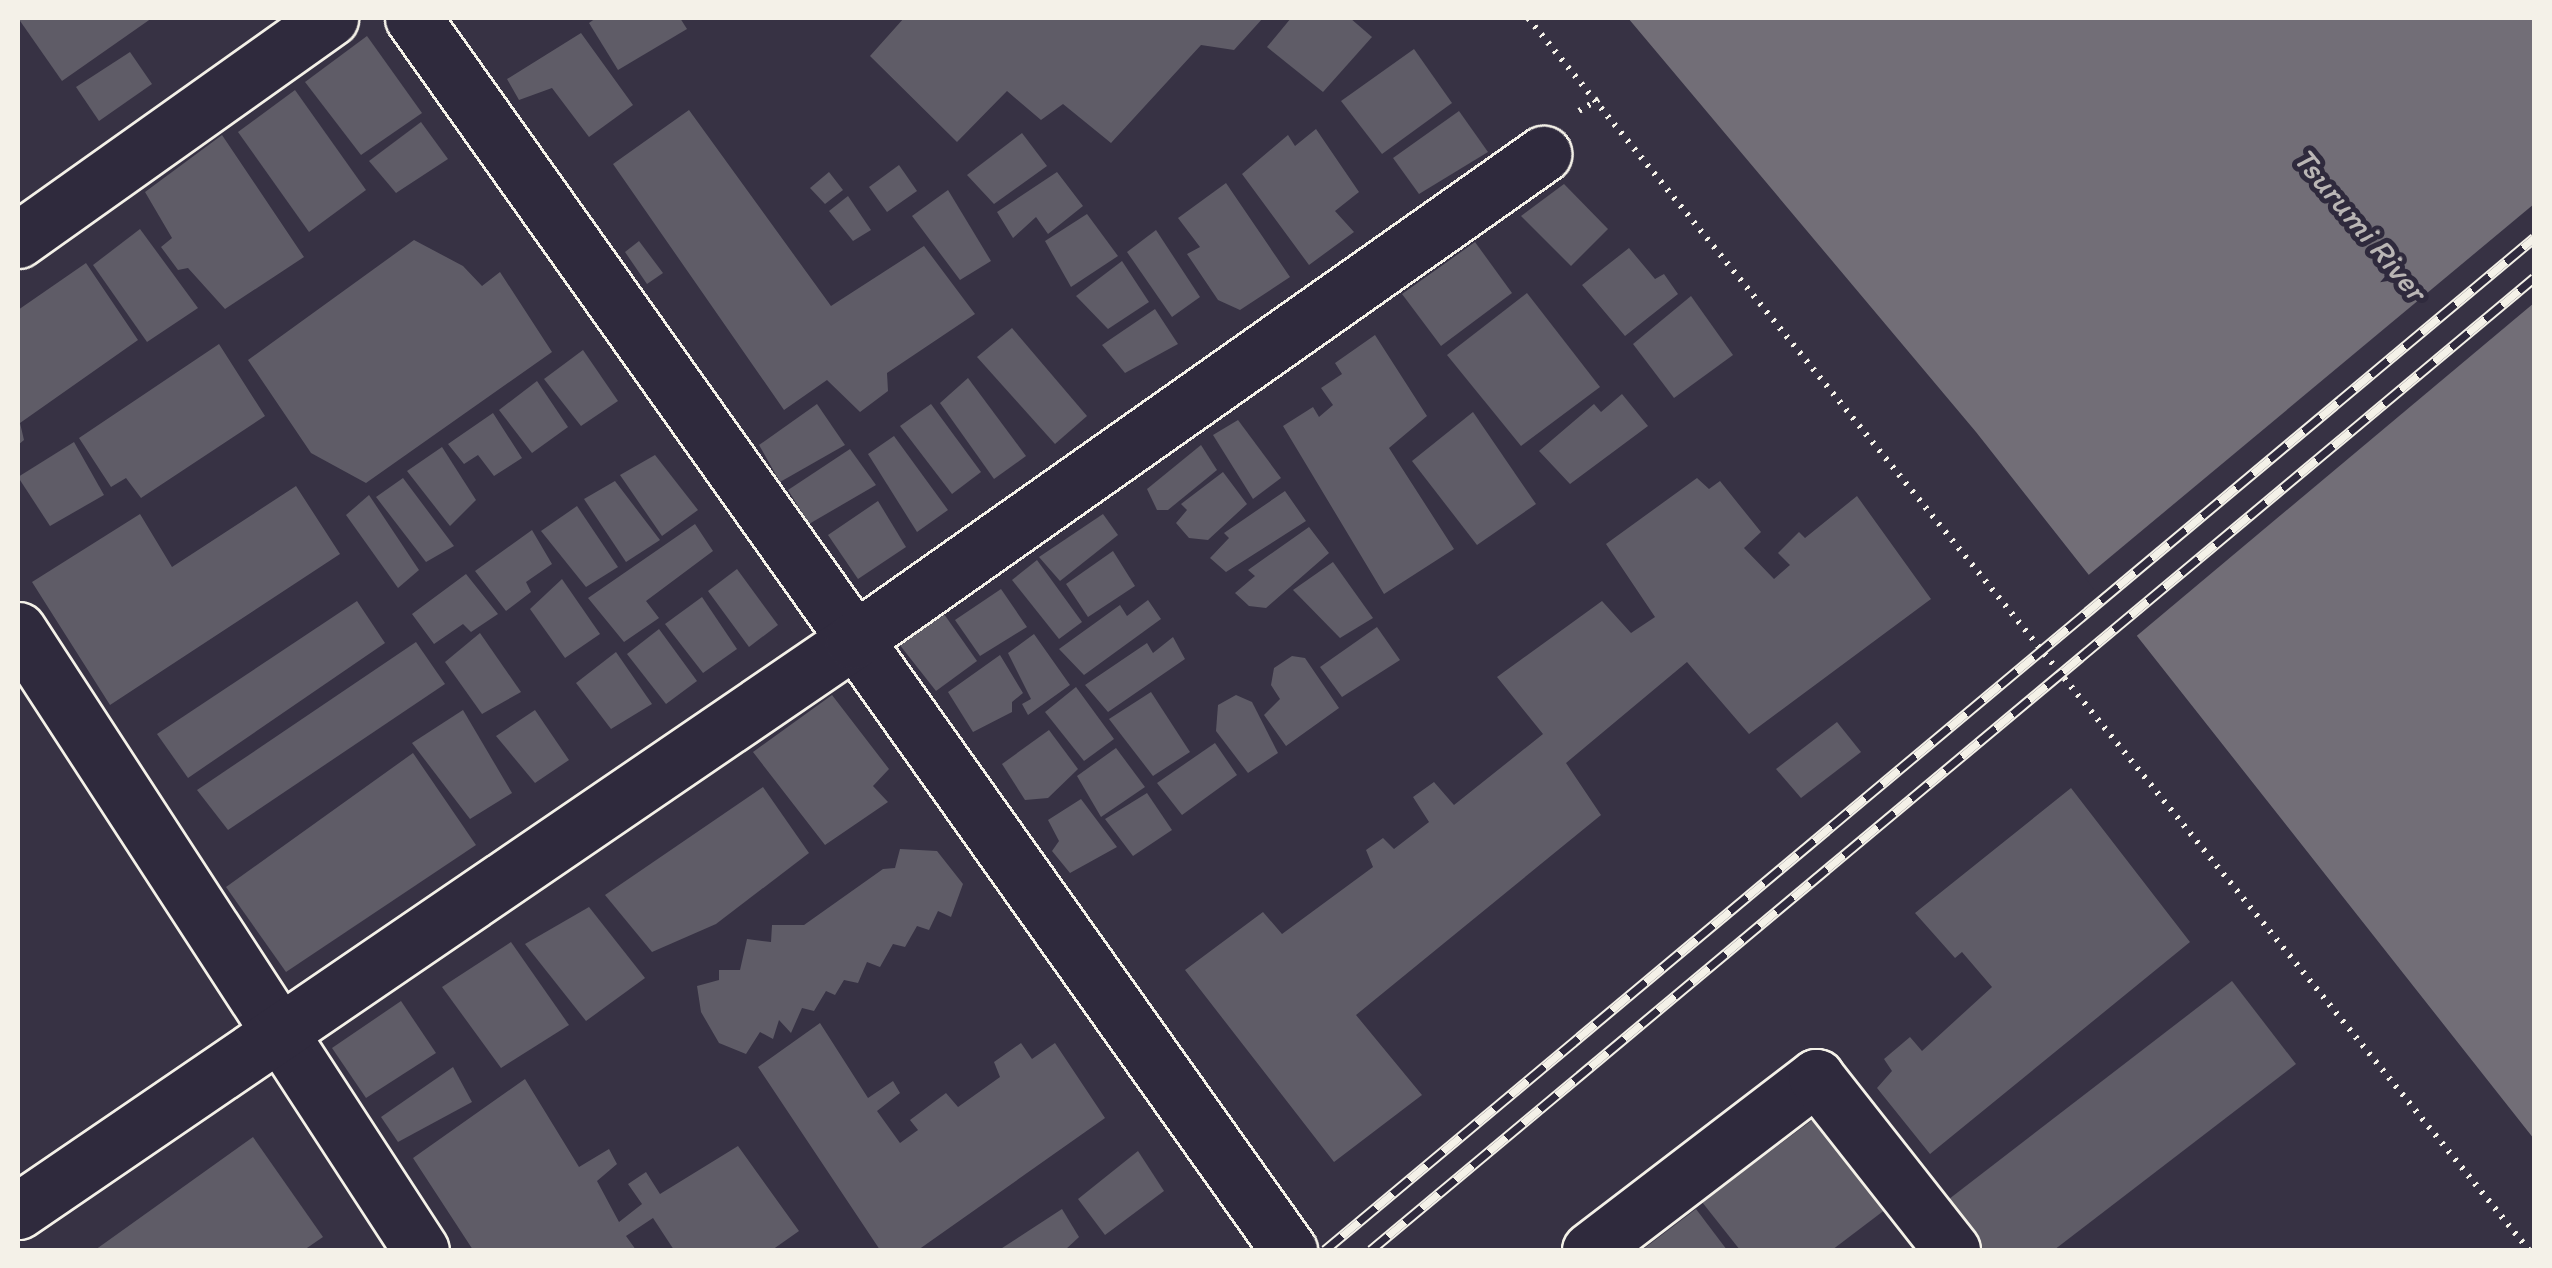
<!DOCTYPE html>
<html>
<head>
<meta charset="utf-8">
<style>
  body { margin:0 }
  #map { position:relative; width:2552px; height:1268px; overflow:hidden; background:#373244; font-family:Itim,sans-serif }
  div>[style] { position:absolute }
  .water>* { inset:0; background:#726e77 }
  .pier>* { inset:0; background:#373244 }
  .building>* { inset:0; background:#5f5c67 }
  .path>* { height:6px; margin-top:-3px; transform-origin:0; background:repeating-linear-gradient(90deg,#f4f1e8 0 2.5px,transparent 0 10.5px) }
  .roads { filter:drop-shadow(2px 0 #f4f1e8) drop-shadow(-2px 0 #f4f1e8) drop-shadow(0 2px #f4f1e8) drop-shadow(0 -2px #f4f1e8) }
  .minor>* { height:55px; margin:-27.5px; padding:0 27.5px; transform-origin:27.5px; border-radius:27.5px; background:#2f2a3d }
  .rail>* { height:11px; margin-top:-5.5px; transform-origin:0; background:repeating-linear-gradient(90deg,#2f2a3d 0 22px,#f4f1e8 0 44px); box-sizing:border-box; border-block:2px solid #f4f1e8 }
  span { translate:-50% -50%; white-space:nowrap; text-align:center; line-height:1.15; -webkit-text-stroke:10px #2f2a3d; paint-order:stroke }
  .water-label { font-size:32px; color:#bab6b5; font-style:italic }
  .frame { position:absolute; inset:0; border:20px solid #f4f1e8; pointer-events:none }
</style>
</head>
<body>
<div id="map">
  <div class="water">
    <div style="clip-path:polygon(1628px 18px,2534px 18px,2534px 1139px,1976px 432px)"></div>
  </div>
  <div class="pier">
    <div style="clip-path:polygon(2534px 204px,2534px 303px,2133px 639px,2085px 578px)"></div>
  </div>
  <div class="building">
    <div style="clip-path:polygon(18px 18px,152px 18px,62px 81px)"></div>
    <div style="clip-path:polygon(596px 18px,680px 18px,687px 29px,618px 70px,589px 23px)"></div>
    <div style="clip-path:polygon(904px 18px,1263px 18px,1234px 50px,1201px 45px,1111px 143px,1063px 104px,1041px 120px,1007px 91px,957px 142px,870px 56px)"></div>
    <div style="clip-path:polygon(1291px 18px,1350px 18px,1372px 37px,1323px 92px,1267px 47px)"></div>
    <div style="clip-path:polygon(581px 33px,633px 105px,589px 137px,552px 88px,519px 100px,507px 79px)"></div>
    <div style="clip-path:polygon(367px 36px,422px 113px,361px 155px,305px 82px)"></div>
    <div style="clip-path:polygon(1414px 49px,1452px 103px,1382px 154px,1341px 101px)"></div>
    <div style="clip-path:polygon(130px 52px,152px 84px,99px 121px,76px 87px)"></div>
    <div style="clip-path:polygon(295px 90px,366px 190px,309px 232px,238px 132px)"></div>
    <div style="clip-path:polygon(689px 110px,831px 306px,924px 246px,975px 314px,887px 373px,888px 391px,860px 412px,827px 380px,784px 410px,613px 164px)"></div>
    <div style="clip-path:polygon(1459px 111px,1488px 152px,1419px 194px,1393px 158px)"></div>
    <div style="clip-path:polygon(421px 122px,448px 159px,396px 193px,369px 161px)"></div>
    <div style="clip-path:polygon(1316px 129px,1359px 192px,1335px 211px,1354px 232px,1309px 265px,1242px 174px,1288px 135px,1295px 146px)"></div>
    <div style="clip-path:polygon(1022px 133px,1047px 166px,994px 204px,967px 175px)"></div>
    <div style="clip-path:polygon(222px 135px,304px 257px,225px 309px,188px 268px,178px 270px,161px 247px,172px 238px,145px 192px)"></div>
    <div style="clip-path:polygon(899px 165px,917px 191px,887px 212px,869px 187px)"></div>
    <div style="clip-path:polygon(829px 172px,843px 190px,825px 204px,810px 188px)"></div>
    <div style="clip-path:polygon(1057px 172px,1083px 206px,1048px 234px,1036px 217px,1013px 238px,997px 212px)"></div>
    <div style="clip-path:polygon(1226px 183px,1290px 277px,1240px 310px,1218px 300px,1187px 254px,1200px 247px,1178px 218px)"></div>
    <div style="clip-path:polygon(1564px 184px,1608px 229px,1571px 266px,1521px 216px)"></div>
    <div style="clip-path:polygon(948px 190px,991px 261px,960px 280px,912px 216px)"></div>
    <div style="clip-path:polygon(848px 196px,871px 230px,853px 241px,829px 211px)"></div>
    <div style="clip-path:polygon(1087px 214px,1118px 256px,1071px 287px,1045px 241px)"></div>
    <div style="clip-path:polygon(140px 229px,198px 308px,147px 342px,93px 265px)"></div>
    <div style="clip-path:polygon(1156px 230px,1200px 297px,1172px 317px,1127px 252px)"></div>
    <div style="clip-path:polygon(414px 240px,463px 266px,482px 286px,500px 272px,552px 352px,366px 483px,311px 453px,248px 360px)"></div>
    <div style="clip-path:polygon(639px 241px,663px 273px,647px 284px,625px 252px)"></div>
    <div style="clip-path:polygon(1475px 242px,1512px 293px,1441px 346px,1402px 294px)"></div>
    <div style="clip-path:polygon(1629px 248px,1655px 279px,1664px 274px,1678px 294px,1625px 336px,1582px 285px)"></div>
    <div style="clip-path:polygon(1122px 261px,1149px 302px,1108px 329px,1076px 296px)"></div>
    <div style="clip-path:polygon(86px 263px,138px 340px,20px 423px,24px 440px,18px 445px,18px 310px)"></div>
    <div style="clip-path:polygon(1527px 293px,1600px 387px,1521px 446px,1447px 355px)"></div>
    <div style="clip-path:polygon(1691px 296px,1733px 355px,1674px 398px,1633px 344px)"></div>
    <div style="clip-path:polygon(1155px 309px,1178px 344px,1125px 373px,1102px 345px)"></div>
    <div style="clip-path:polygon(1012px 328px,1087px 416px,1055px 444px,977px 357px)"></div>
    <div style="clip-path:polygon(1375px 335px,1427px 416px,1389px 448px,1454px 549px,1384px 594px,1283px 426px,1313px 407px,1319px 417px,1333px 405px,1321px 388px,1342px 374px,1335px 363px)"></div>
    <div style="clip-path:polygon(219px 344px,265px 416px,141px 498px,126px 478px,111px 487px,79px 438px)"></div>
    <div style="clip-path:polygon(583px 350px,618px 401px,581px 426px,544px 379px)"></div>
    <div style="clip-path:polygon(968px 378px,1026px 456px,994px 479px,940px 403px)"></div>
    <div style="clip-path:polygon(537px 381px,568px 427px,532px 453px,499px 410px)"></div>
    <div style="clip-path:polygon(1622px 394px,1648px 426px,1570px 484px,1539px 451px,1594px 404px,1601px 412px)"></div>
    <div style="clip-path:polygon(817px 404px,845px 445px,780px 482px,759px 445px)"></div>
    <div style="clip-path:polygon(931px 404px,981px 472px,952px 494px,900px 426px)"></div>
    <div style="clip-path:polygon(1473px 412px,1536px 504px,1477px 545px,1412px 461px)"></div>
    <div style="clip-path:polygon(493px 413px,522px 458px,494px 476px,478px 455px,464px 464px,448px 444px)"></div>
    <div style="clip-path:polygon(1238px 420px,1281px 478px,1253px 499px,1213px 435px)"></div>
    <div style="clip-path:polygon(894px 436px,948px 510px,917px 532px,868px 454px)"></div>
    <div style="clip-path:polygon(74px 442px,104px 495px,50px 526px,18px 477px)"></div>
    <div style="clip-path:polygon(1201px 445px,1217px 470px,1168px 510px,1157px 510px,1147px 489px)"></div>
    <div style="clip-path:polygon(442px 447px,476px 500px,450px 526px,407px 471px)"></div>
    <div style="clip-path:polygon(850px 449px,876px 485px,809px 524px,788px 490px)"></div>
    <div style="clip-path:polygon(655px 455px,698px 510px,662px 536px,620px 475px)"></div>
    <div style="clip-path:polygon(1223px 472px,1247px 504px,1208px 540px,1189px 538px,1176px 523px,1187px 510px,1181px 504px)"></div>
    <div style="clip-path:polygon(403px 478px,454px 546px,426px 562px,376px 497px)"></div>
    <div style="clip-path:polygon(1697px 478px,1709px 489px,1720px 481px,1761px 532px,1744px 548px,1774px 579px,1790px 565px,1778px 553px,1799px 532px,1805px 538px,1857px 496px,1931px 599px,1749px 734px,1687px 662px,1566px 763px,1601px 815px,1356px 1015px,1422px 1095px,1334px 1162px,1185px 970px,1263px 912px,1282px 934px,1373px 867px,1366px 850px,1383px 838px,1394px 849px,1429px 822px,1413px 797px,1434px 782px,1454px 805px,1543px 734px,1497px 677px,1602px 601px,1631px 633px,1655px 617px,1606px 544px)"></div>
    <div style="clip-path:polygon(615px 481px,660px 540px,626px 562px,584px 499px)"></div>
    <div style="clip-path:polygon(296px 486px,340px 554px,110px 705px,32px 582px,140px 514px,172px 567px)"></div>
    <div style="clip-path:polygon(1285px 491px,1306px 521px,1226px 572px,1210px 558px,1229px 538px,1224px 533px)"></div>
    <div style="clip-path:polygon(369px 495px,419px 570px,398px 588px,346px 515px)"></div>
    <div style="clip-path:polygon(878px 501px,906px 547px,858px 579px,828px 535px)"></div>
    <div style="clip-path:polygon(577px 506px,618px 567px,586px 587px,541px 531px)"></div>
    <div style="clip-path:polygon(1103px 514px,1118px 535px,1060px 581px,1039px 557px)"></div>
    <div style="clip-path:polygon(695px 524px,713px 551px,646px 601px,659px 618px,624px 642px,588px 598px)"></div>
    <div style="clip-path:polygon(1309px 527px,1329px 553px,1266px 608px,1249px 606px,1235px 593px,1255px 576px,1248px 570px)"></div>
    <div style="clip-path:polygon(532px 530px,552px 564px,526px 582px,531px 592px,506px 611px,475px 571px)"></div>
    <div style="clip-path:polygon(1113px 551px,1135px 586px,1088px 617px,1066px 584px)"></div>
    <div style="clip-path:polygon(1037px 560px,1082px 622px,1059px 639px,1012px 580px)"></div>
    <div style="clip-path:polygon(1333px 562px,1373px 618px,1340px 638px,1293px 590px)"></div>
    <div style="clip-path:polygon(737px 569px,778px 625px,749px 647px,708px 591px)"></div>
    <div style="clip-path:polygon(466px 574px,498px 614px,471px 632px,463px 624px,434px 644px,412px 614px)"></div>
    <div style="clip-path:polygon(562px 579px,600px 634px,565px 658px,530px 609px)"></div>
    <div style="clip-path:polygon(1001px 589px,1027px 627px,980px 656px,955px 620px)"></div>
    <div style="clip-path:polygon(702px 597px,737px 649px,703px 673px,665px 624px)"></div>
    <div style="clip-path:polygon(1148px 600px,1161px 619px,1084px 675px,1059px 649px,1120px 605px,1127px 616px)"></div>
    <div style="clip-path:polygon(357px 601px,385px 643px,188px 778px,157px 734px)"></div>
    <div style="clip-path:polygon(944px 614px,977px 661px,936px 691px,899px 644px)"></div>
    <div style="clip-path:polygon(1377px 627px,1400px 660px,1342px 697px,1320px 667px)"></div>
    <div style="clip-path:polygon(659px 629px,697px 681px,666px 704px,627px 654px)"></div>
    <div style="clip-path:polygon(480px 633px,521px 692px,482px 714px,445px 662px)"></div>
    <div style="clip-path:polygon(1034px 634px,1070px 685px,1028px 715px,1022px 704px,1031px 699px,1008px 653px)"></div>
    <div style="clip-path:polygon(1173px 637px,1185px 659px,1108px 712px,1085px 685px,1147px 643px,1153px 653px)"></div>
    <div style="clip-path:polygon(416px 642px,445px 684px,228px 830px,197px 790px)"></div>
    <div style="clip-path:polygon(616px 652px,652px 704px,611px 729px,576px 683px)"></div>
    <div style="clip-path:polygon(1000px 655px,1023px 693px,1012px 702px,1012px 712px,973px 732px,948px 692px)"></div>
    <div style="clip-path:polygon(1292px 656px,1305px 658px,1339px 708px,1286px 746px,1264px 715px,1280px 699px,1271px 685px,1274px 668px)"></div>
    <div style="clip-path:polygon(1076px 687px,1114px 739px,1084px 761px,1045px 712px)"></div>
    <div style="clip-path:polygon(1151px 692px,1190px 752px,1153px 776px,1109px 719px)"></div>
    <div style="clip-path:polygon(832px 695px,889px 769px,873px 786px,888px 802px,825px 845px,753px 752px)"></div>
    <div style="clip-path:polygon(1236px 695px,1252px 702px,1278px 753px,1248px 773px,1216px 731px,1218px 705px)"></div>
    <div style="clip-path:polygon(463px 710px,512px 793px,470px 819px,412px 743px)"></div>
    <div style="clip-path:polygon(535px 710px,569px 760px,535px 783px,496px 736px)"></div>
    <div style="clip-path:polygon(1837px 722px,1861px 752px,1801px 798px,1776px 769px)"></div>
    <div style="clip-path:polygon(1049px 730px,1078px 769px,1048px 798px,1025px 800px,1002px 764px)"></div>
    <div style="clip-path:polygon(1215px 743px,1237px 775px,1182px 815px,1157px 783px)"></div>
    <div style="clip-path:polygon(1116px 748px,1145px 787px,1101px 817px,1077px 776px)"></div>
    <div style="clip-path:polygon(413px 753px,476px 845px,286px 972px,226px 887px)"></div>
    <div style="clip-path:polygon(763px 787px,809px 853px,716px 924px,652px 952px,605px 895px)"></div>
    <div style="clip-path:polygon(2071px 788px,2190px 942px,1930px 1154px,1877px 1088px,1892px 1071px,1884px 1059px,1910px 1037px,1922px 1051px,1992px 987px,1962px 952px,1955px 958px,1915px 913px)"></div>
    <div style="clip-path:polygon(1147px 793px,1172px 830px,1133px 856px,1105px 819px)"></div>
    <div style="clip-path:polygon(1081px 799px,1117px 847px,1070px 873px,1052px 851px,1059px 841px,1048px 820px)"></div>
    <div style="clip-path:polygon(900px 849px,937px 851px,963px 884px,951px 917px,938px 911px,929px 930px,917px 926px,905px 947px,893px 944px,880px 967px,867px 962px,858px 983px,844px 980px,835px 995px,826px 991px,814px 1011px,802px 1008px,791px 1033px,779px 1020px,773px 1039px,760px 1032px,746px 1054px,719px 1043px,701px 1012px,697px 986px,719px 980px,719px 970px,740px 970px,747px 939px,771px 942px,772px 925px,804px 925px,883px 869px,895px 868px)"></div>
    <div style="clip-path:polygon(589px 907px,645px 978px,586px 1021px,525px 944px)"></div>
    <div style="clip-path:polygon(511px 942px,569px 1025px,501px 1068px,442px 987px)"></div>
    <div style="clip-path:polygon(2232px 981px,2296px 1064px,2054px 1250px,1975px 1250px,1940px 1206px)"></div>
    <div style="clip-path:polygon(401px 1001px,436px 1053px,366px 1098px,332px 1048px)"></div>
    <div style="clip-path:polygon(820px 1023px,868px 1098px,893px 1081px,900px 1093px,877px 1111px,900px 1143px,918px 1130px,910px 1120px,946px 1093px,958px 1107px,1000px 1077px,994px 1062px,1021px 1043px,1032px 1059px,1055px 1043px,1105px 1118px,918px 1250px,880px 1250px,758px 1067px)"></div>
    <div style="clip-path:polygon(453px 1067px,472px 1102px,398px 1142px,381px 1117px)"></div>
    <div style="clip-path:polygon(525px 1079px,579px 1167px,609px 1149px,617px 1164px,597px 1181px,619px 1222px,642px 1204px,628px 1184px,646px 1172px,660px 1194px,738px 1146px,799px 1231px,772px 1250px,674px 1250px,653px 1218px,626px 1236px,636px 1250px,473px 1250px,413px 1158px)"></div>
    <div style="clip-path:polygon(1819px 1115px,1890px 1206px,1832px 1250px,1740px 1250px,1702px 1202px)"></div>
    <div style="clip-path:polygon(253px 1137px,323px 1237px,304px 1250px,95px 1250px)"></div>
    <div style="clip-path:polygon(1138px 1151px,1164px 1191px,1105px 1235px,1078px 1199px)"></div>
    <div style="clip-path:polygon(1062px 1209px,1079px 1237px,1065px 1250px,999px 1250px)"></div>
    <div style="clip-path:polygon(1696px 1209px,1727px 1250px,1642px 1250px)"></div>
  </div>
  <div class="path">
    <div style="left:1528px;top:18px;width:1587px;rotate:50.91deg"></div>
    <div style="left:1579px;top:111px;width:23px;rotate:-31deg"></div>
  </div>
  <div class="roads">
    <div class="minor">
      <div style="left:413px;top:18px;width:1512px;rotate:54.59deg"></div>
      <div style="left:18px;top:240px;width:383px;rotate:-35.4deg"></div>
      <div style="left:18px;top:630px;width:739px;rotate:56.98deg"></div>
      <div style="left:18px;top:1211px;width:1011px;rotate:-34.32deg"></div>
      <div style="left:853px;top:641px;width:845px;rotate:-35.21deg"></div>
      <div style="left:1590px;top:1250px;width:285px;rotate:-37.4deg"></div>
      <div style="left:1816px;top:1077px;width:220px;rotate:51.8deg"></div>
    </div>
  </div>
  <div class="rail">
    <div style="left:1325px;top:1250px;width:1577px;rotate:-39.93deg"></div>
    <div style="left:1371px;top:1250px;width:1516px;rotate:-39.89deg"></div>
  </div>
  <div class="water-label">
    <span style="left:2360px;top:224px;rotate:50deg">Tsurumi River</span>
  </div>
  <div class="frame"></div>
</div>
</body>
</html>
